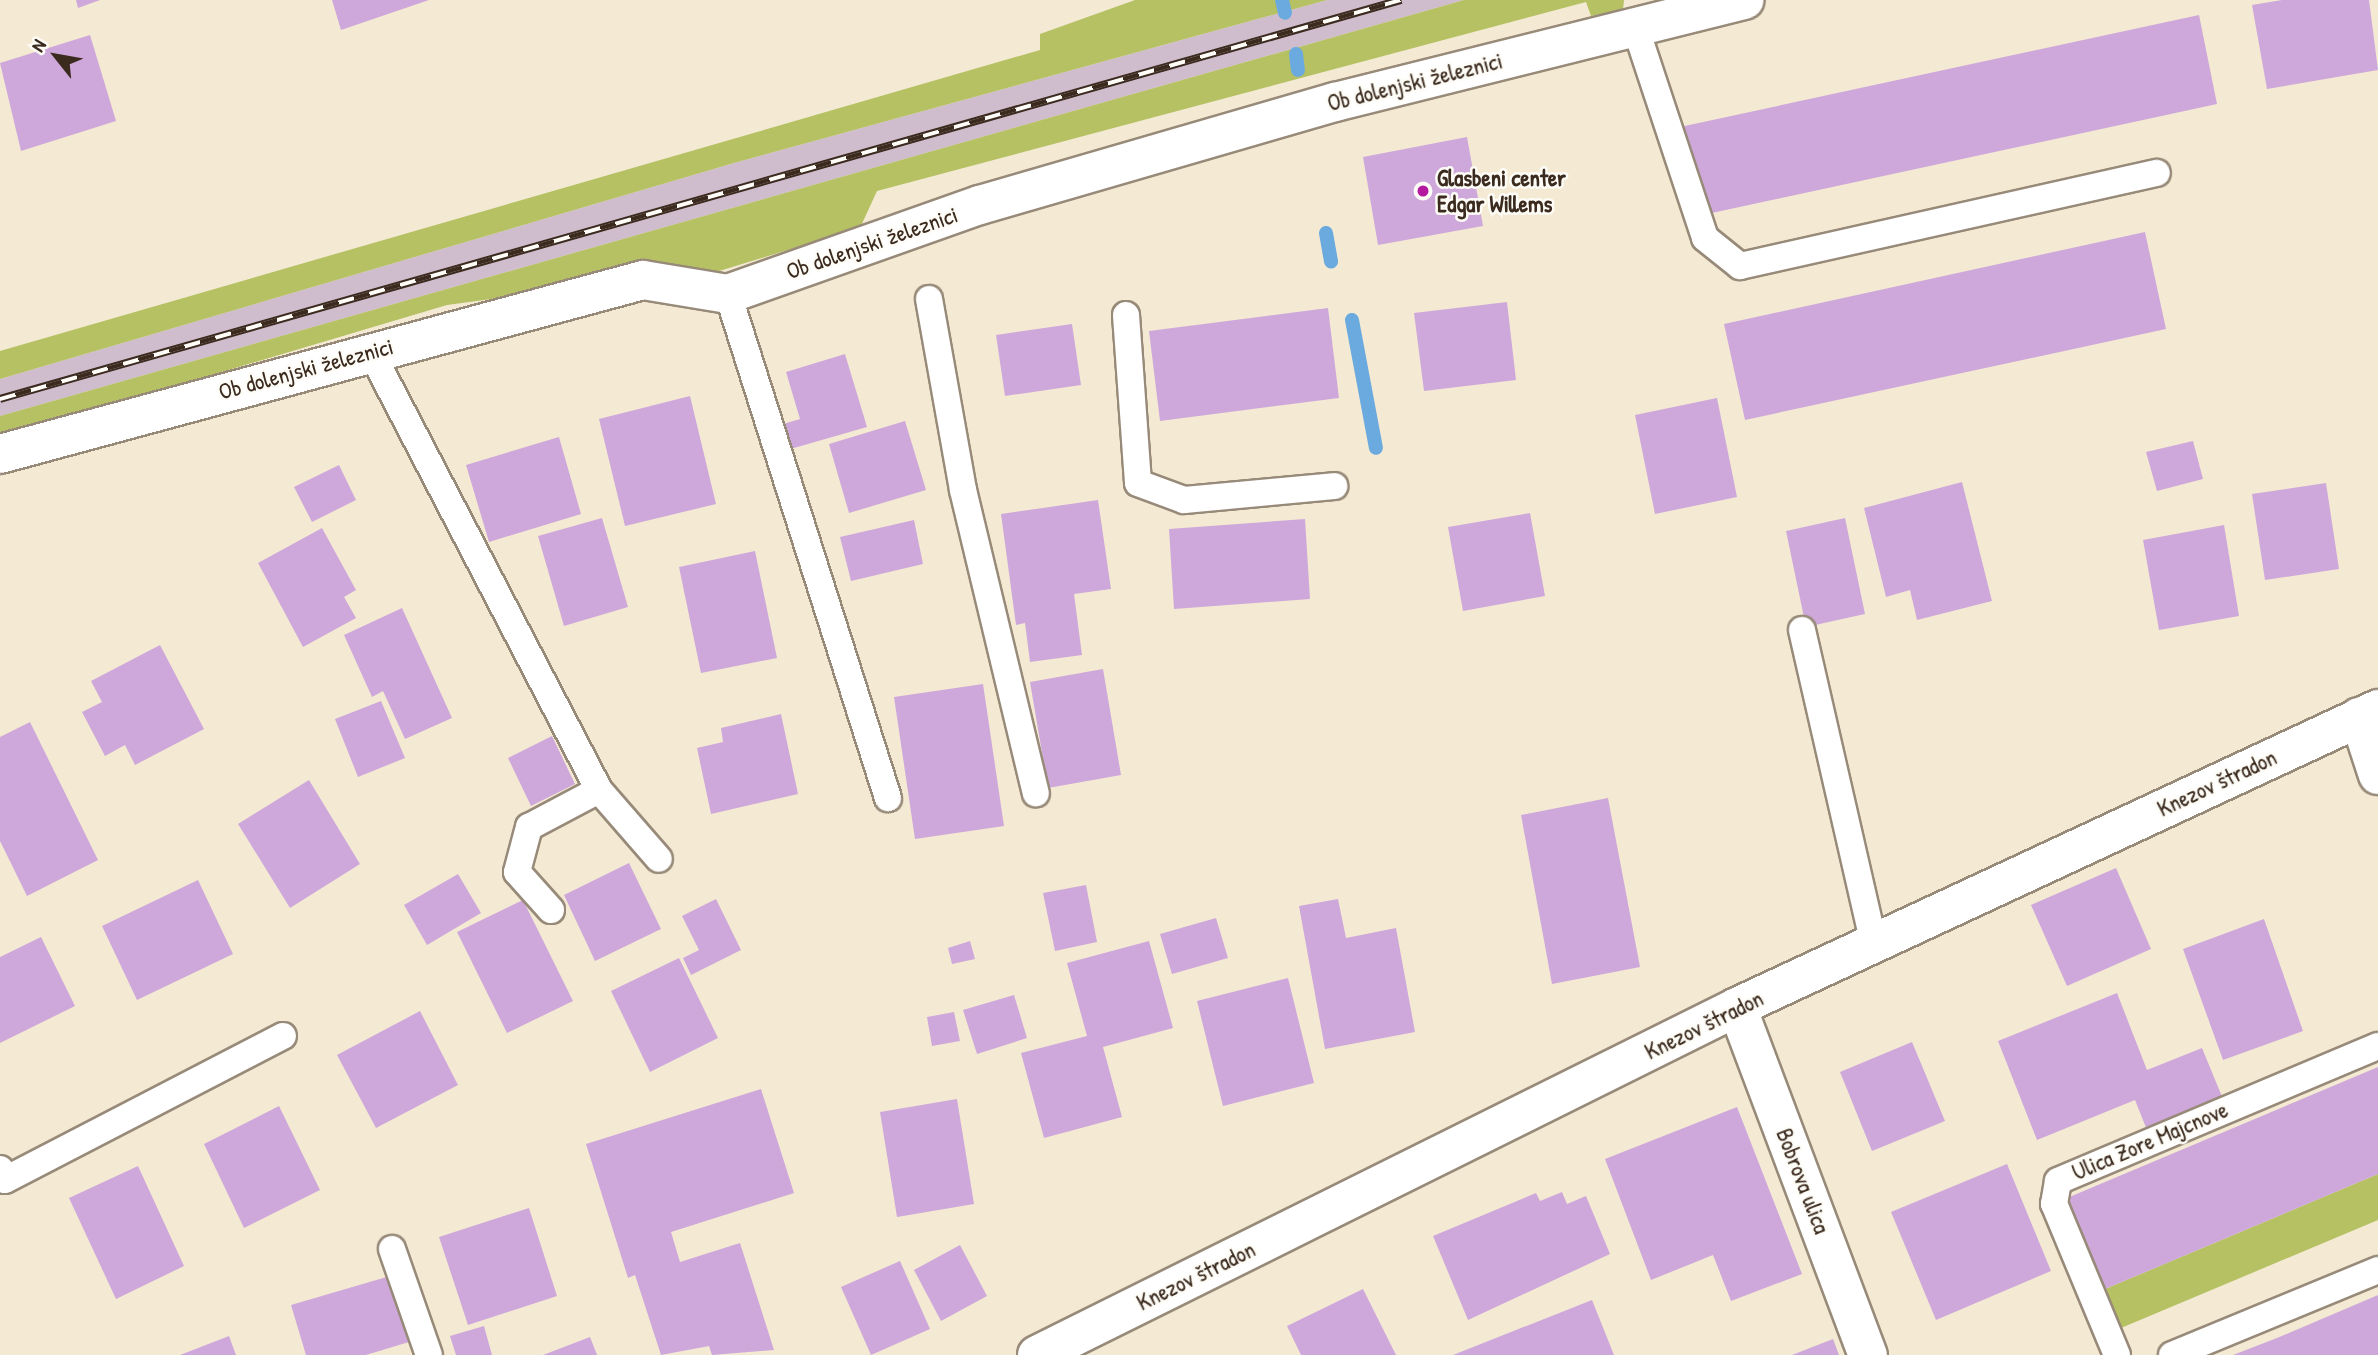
<!DOCTYPE html>
<html>
<head>
<meta charset="utf-8">
<style>
  body { margin:0 }
  #map { position:relative; width:2378px; height:1355px; overflow:hidden; background:#f4ead4; font-family:"Patrick Hand",sans-serif }
  div>[style] { position:absolute }
  .industrial>* { inset:0; background:#cfbdce }
  .green>* { inset:0; background:#b5c163 }
  .stream>* { height:14px; margin:-7px; padding:0 7px; transform-origin:7px; border-radius:7px; background:#6baade }
  .building>* { inset:0; background:#cea8da }
  .roads { filter:drop-shadow(2px 0 #988a79) drop-shadow(-2px 0 #988a79) drop-shadow(0 2px #988a79) drop-shadow(0 -2px #988a79) }
  .lane>* { height:26px; margin:-13px; padding:0 13px; transform-origin:13px; border-radius:13px; background:#fff }
  .street>* { height:38px; margin:-19px; padding:0 19px; transform-origin:19px; border-radius:19px; background:#fff }
  .rail>* { height:8px; margin-top:-4px; transform-origin:0; background:repeating-linear-gradient(90deg,#fdfcf7 0 16px,#3b2a1e 0 32px); box-sizing:border-box; border-block:2px solid #3b2a1e }
  .dots>* { width:19px; height:19px; translate:-50% -50%; box-sizing:border-box; border:4px solid #fdfcf7; border-radius:50% }
  span { translate:-50% -50%; white-space:nowrap; text-align:center; line-height:1.15; -webkit-text-stroke:5px #fdfcf7; paint-order:stroke }
  .street-label { font-size:23px; color:#3b2a1e }
  .poi-label { font-size:23px; color:#3b2a1e; font-weight:700 }
  .left { translate:0 -50%; text-align:left }
  .north { position:absolute; left:21px; top:21px; width:70px; height:70px; -webkit-text-stroke:5px #fdfcf7; paint-order:stroke; rotate:301deg; font-size:19px; font-weight:700; line-height:28px; text-align:center; color:#3b2a1e }
  .north::after { content:''; display:block; margin:auto; width:24px; height:32px; background:#3b2a1e; clip-path:polygon(50% 0,100% 100%,50% 72%,0 100%) }
</style>
</head>
<body>
<div id="map">
  <div class="industrial">
    <div style="clip-path:polygon(1327px 0,1464px 0,0 416px,0 379px,734px 163px)"></div>
  </div>
  <div class="green">
    <div style="clip-path:polygon(1135px 0,1327px 0,734px 163px,0 379px,0 351px,1040px 50px,1040px 34px)"></div>
    <div style="clip-path:polygon(1464px 0,1624px 0,1623px 10px,1591px 16px,1586px 2px,877px 191px,860px 228px,716px 272px,641px 263px,513px 296px,447px 305px,0 438px,0 416px)"></div>
    <div style="clip-path:polygon(2378px 1174px,2378px 1220px,2121px 1328px,2105px 1289px)"></div>
  </div>
  <div class="stream">
    <div style="left:1282px;top:0;width:13px;rotate:77deg"></div>
    <div style="left:1296px;top:54px;width:16px;rotate:83deg"></div>
    <div style="left:1326px;top:233px;width:29px;rotate:80deg"></div>
    <div style="left:1352px;top:320px;width:130px;rotate:79.4deg"></div>
  </div>
  <div class="building">
    <div style="clip-path:polygon(76px 0,100px 0,78px 8px)"></div>
    <div style="clip-path:polygon(332px 0,429px 0,341px 30px)"></div>
    <div style="clip-path:polygon(2282px 0,2369px 0,2378px 70px,2267px 89px,2252px 5px)"></div>
    <div style="clip-path:polygon(2199px 15px,2217px 104px,1698px 216px,1680px 127px)"></div>
    <div style="clip-path:polygon(90px 35px,116px 121px,21px 151px,0 63px)"></div>
    <div style="clip-path:polygon(1467px 137px,1483px 226px,1378px 245px,1363px 157px)"></div>
    <div style="clip-path:polygon(2145px 232px,2166px 329px,1745px 420px,1724px 324px)"></div>
    <div style="clip-path:polygon(1507px 302px,1516px 380px,1424px 391px,1414px 313px)"></div>
    <div style="clip-path:polygon(1328px 308px,1339px 398px,1160px 421px,1149px 331px)"></div>
    <div style="clip-path:polygon(1072px 324px,1081px 385px,1005px 396px,996px 335px)"></div>
    <div style="clip-path:polygon(845px 354px,867px 427px,787px 450px,780px 425px,800px 419px,786px 372px)"></div>
    <div style="clip-path:polygon(690px 396px,716px 504px,625px 526px,599px 419px)"></div>
    <div style="clip-path:polygon(1717px 398px,1737px 497px,1655px 514px,1635px 415px)"></div>
    <div style="clip-path:polygon(905px 421px,926px 490px,849px 513px,829px 444px)"></div>
    <div style="clip-path:polygon(559px 437px,581px 514px,489px 542px,466px 465px)"></div>
    <div style="clip-path:polygon(2193px 441px,2203px 479px,2157px 491px,2146px 452px)"></div>
    <div style="clip-path:polygon(339px 465px,356px 500px,312px 522px,294px 487px)"></div>
    <div style="clip-path:polygon(1962px 482px,1992px 601px,1917px 620px,1910px 590px,1886px 597px,1864px 508px)"></div>
    <div style="clip-path:polygon(2326px 483px,2339px 569px,2265px 580px,2252px 494px)"></div>
    <div style="clip-path:polygon(1098px 500px,1111px 589px,1074px 594px,1082px 655px,1030px 662px,1025px 623px,1016px 625px,1001px 514px)"></div>
    <div style="clip-path:polygon(1530px 513px,1545px 596px,1463px 611px,1448px 527px)"></div>
    <div style="clip-path:polygon(602px 518px,628px 607px,564px 626px,538px 536px)"></div>
    <div style="clip-path:polygon(1845px 518px,1865px 614px,1806px 627px,1786px 531px)"></div>
    <div style="clip-path:polygon(1305px 519px,1310px 599px,1174px 609px,1169px 529px)"></div>
    <div style="clip-path:polygon(914px 520px,923px 564px,851px 581px,840px 537px)"></div>
    <div style="clip-path:polygon(2224px 525px,2239px 616px,2159px 630px,2143px 540px)"></div>
    <div style="clip-path:polygon(322px 528px,356px 590px,344px 597px,356px 618px,303px 647px,258px 563px)"></div>
    <div style="clip-path:polygon(755px 551px,777px 658px,701px 673px,679px 567px)"></div>
    <div style="clip-path:polygon(402px 608px,452px 718px,405px 739px,383px 691px,372px 697px,344px 635px)"></div>
    <div style="clip-path:polygon(160px 645px,204px 729px,135px 765px,125px 745px,105px 756px,82px 712px,102px 702px,91px 681px)"></div>
    <div style="clip-path:polygon(1103px 669px,1121px 775px,1048px 788px,1030px 682px)"></div>
    <div style="clip-path:polygon(983px 684px,1004px 826px,915px 839px,894px 697px)"></div>
    <div style="clip-path:polygon(381px 701px,405px 758px,358px 777px,335px 719px)"></div>
    <div style="clip-path:polygon(781px 714px,798px 794px,711px 814px,697px 748px,723px 742px,721px 728px)"></div>
    <div style="clip-path:polygon(30px 722px,98px 860px,27px 896px,0 841px,0 737px)"></div>
    <div style="clip-path:polygon(552px 736px,575px 784px,531px 806px,508px 758px)"></div>
    <div style="clip-path:polygon(309px 780px,360px 864px,290px 908px,238px 824px)"></div>
    <div style="clip-path:polygon(1608px 798px,1640px 967px,1552px 984px,1521px 815px)"></div>
    <div style="clip-path:polygon(629px 863px,661px 929px,595px 961px,564px 895px)"></div>
    <div style="clip-path:polygon(2116px 868px,2151px 949px,2067px 986px,2031px 905px)"></div>
    <div style="clip-path:polygon(458px 874px,481px 913px,427px 945px,404px 905px)"></div>
    <div style="clip-path:polygon(198px 880px,233px 954px,137px 1000px,102px 926px)"></div>
    <div style="clip-path:polygon(1086px 885px,1097px 942px,1055px 951px,1043px 893px)"></div>
    <div style="clip-path:polygon(716px 899px,741px 950px,691px 975px,683px 958px,699px 950px,682px 916px)"></div>
    <div style="clip-path:polygon(1338px 899px,1346px 938px,1396px 928px,1415px 1032px,1325px 1049px,1299px 906px)"></div>
    <div style="clip-path:polygon(523px 900px,573px 1001px,507px 1033px,457px 932px)"></div>
    <div style="clip-path:polygon(1216px 918px,1228px 958px,1172px 974px,1160px 934px)"></div>
    <div style="clip-path:polygon(2264px 919px,2303px 1031px,2223px 1060px,2183px 949px)"></div>
    <div style="clip-path:polygon(41px 937px,75px 1006px,0 1043px,0 957px)"></div>
    <div style="clip-path:polygon(970px 941px,975px 959px,952px 964px,948px 948px)"></div>
    <div style="clip-path:polygon(1149px 941px,1173px 1028px,1103px 1047px,1122px 1117px,1044px 1138px,1021px 1053px,1087px 1036px,1067px 963px)"></div>
    <div style="clip-path:polygon(679px 958px,718px 1038px,650px 1072px,611px 991px)"></div>
    <div style="clip-path:polygon(1288px 978px,1314px 1083px,1223px 1106px,1197px 1001px)"></div>
    <div style="clip-path:polygon(2117px 993px,2147px 1070px,2202px 1048px,2223px 1099px,2147px 1130px,2135px 1100px,2037px 1140px,1998px 1041px)"></div>
    <div style="clip-path:polygon(1014px 995px,1027px 1038px,977px 1054px,963px 1010px)"></div>
    <div style="clip-path:polygon(420px 1011px,458px 1085px,376px 1128px,337px 1055px)"></div>
    <div style="clip-path:polygon(954px 1012px,960px 1041px,932px 1046px,927px 1017px)"></div>
    <div style="clip-path:polygon(1912px 1042px,1945px 1121px,1872px 1151px,1840px 1072px)"></div>
    <div style="clip-path:polygon(2378px 1067px,2378px 1174px,2105px 1289px,2067px 1198px)"></div>
    <div style="clip-path:polygon(761px 1089px,794px 1193px,671px 1232px,680px 1262px,740px 1243px,774px 1350px,712px 1355px,709px 1346px,661px 1355px,635px 1275px,628px 1278px,586px 1144px)"></div>
    <div style="clip-path:polygon(957px 1099px,974px 1204px,897px 1217px,880px 1112px)"></div>
    <div style="clip-path:polygon(279px 1106px,320px 1190px,244px 1228px,204px 1144px)"></div>
    <div style="clip-path:polygon(1737px 1107px,1802px 1274px,1731px 1301px,1713px 1255px,1651px 1280px,1605px 1159px)"></div>
    <div style="clip-path:polygon(2007px 1164px,2051px 1271px,1936px 1320px,1891px 1212px)"></div>
    <div style="clip-path:polygon(138px 1166px,184px 1266px,116px 1299px,69px 1198px)"></div>
    <div style="clip-path:polygon(1562px 1192px,1567px 1204px,1586px 1196px,1610px 1254px,1468px 1320px,1433px 1236px,1536px 1193px,1540px 1201px)"></div>
    <div style="clip-path:polygon(529px 1208px,557px 1296px,468px 1325px,439px 1237px)"></div>
    <div style="clip-path:polygon(960px 1245px,987px 1296px,941px 1321px,914px 1270px)"></div>
    <div style="clip-path:polygon(900px 1261px,930px 1329px,871px 1355px,841px 1287px)"></div>
    <div style="clip-path:polygon(390px 1276px,409px 1342px,366px 1355px,306px 1355px,291px 1305px)"></div>
    <div style="clip-path:polygon(1363px 1289px,1396px 1355px,1301px 1355px,1287px 1326px)"></div>
    <div style="clip-path:polygon(2378px 1295px,2378px 1355px,2233px 1355px,2277px 1338px)"></div>
    <div style="clip-path:polygon(1592px 1300px,1614px 1355px,1453px 1355px)"></div>
    <div style="clip-path:polygon(484px 1326px,492px 1355px,456px 1355px,450px 1336px)"></div>
    <div style="clip-path:polygon(229px 1336px,236px 1355px,180px 1355px)"></div>
    <div style="clip-path:polygon(590px 1337px,597px 1355px,543px 1355px)"></div>
    <div style="clip-path:polygon(1833px 1339px,1839px 1355px,1792px 1355px)"></div>
  </div>
  <div class="roads">
    <div class="lane">
      <div style="left:1635px;top:26px;width:223px;rotate:71.7deg"></div>
      <div style="left:1705px;top:238px;width:45px;rotate:38.7deg"></div>
      <div style="left:1740px;top:266px;width:427px;rotate:-12.6deg"></div>
      <div style="left:728px;top:294px;width:529px;rotate:72.39deg"></div>
      <div style="left:929px;top:299px;width:194px;rotate:79.9deg"></div>
      <div style="left:963px;top:490px;width:312px;rotate:76.5deg"></div>
      <div style="left:1126px;top:315px;width:168px;rotate:85.9deg"></div>
      <div style="left:1138px;top:483px;width:49px;rotate:20.3deg"></div>
      <div style="left:1184px;top:500px;width:151px;rotate:-5.3deg"></div>
      <div style="left:371px;top:352px;width:494px;rotate:62.5deg"></div>
      <div style="left:599px;top:790px;width:91px;rotate:49deg"></div>
      <div style="left:1802px;top:630px;width:322px;rotate:77.1deg"></div>
      <div style="left:551px;top:910px;width:51px;rotate:-131.8deg"></div>
      <div style="left:517px;top:872px;width:47px;rotate:-75.1deg"></div>
      <div style="left:529px;top:827px;width:79px;rotate:-27.9deg"></div>
      <div style="left:0;top:1169px;width:12px;rotate:66deg"></div>
      <div style="left:5px;top:1180px;width:313px;rotate:-27.4deg"></div>
      <div style="left:392px;top:1249px;width:112px;rotate:70.8deg"></div>
      <div style="left:2117px;top:1355px;width:164px;rotate:-112.6deg"></div>
      <div style="left:2054px;top:1204px;width:23px;rotate:-80deg"></div>
      <div style="left:2058px;top:1181px;width:347px;rotate:-22.9deg"></div>
      <div style="left:2172px;top:1355px;width:223px;rotate:-22.4deg"></div>
    </div>
    <div class="street">
      <div style="left:0;top:454px;width:666px;rotate:-15.14deg"></div>
      <div style="left:643px;top:280px;width:86px;rotate:9.4deg"></div>
      <div style="left:728px;top:294px;width:267px;rotate:-19.5deg"></div>
      <div style="left:980px;top:205px;width:370px;rotate:-16.2deg"></div>
      <div style="left:1335px;top:102px;width:422px;rotate:-14deg"></div>
      <div style="left:2359px;top:717px;width:61px;rotate:71.9deg"></div>
      <div style="left:1737px;top:1007px;width:372px;rotate:69.4deg"></div>
      <div style="left:1037px;top:1355px;width:782px;rotate:-26.43deg"></div>
      <div style="left:1737px;top:1007px;width:707px;rotate:-24.93deg"></div>
    </div>
  </div>
  <div class="rail">
    <div style="left:0;top:399px;width:1457px;rotate:-15.9deg"></div>
  </div>
  <div class="dots">
    <div style="left:1423px;top:191px;background:#b5179e"></div>
  </div>
  <div class="street-label">
    <span style="left:1415px;top:82px;rotate:-14deg">Ob dolenjski železnici</span>
    <span style="left:872px;top:243px;rotate:-19deg">Ob dolenjski železnici</span>
    <span style="left:306px;top:369px;rotate:-15deg">Ob dolenjski železnici</span>
    <span style="left:2217px;top:783px;rotate:-25deg">Knezov štradon</span>
    <span style="left:1704px;top:1025px;rotate:-26deg">Knezov štradon</span>
    <span style="left:2150px;top:1141px;rotate:-23deg">Ulica Zore Majcnove</span>
    <span style="left:1803px;top:1181px;rotate:69deg">Bobrova ulica</span>
    <span style="left:1196px;top:1276px;rotate:-26deg">Knezov štradon</span>
  </div>
  <div class="poi-label">
    <span class="left" style="left:1437px;top:191px">Glasbeni center<br>Edgar Willems</span>
  </div>
  <div class="north">N</div>
</div>
</body>
</html>
